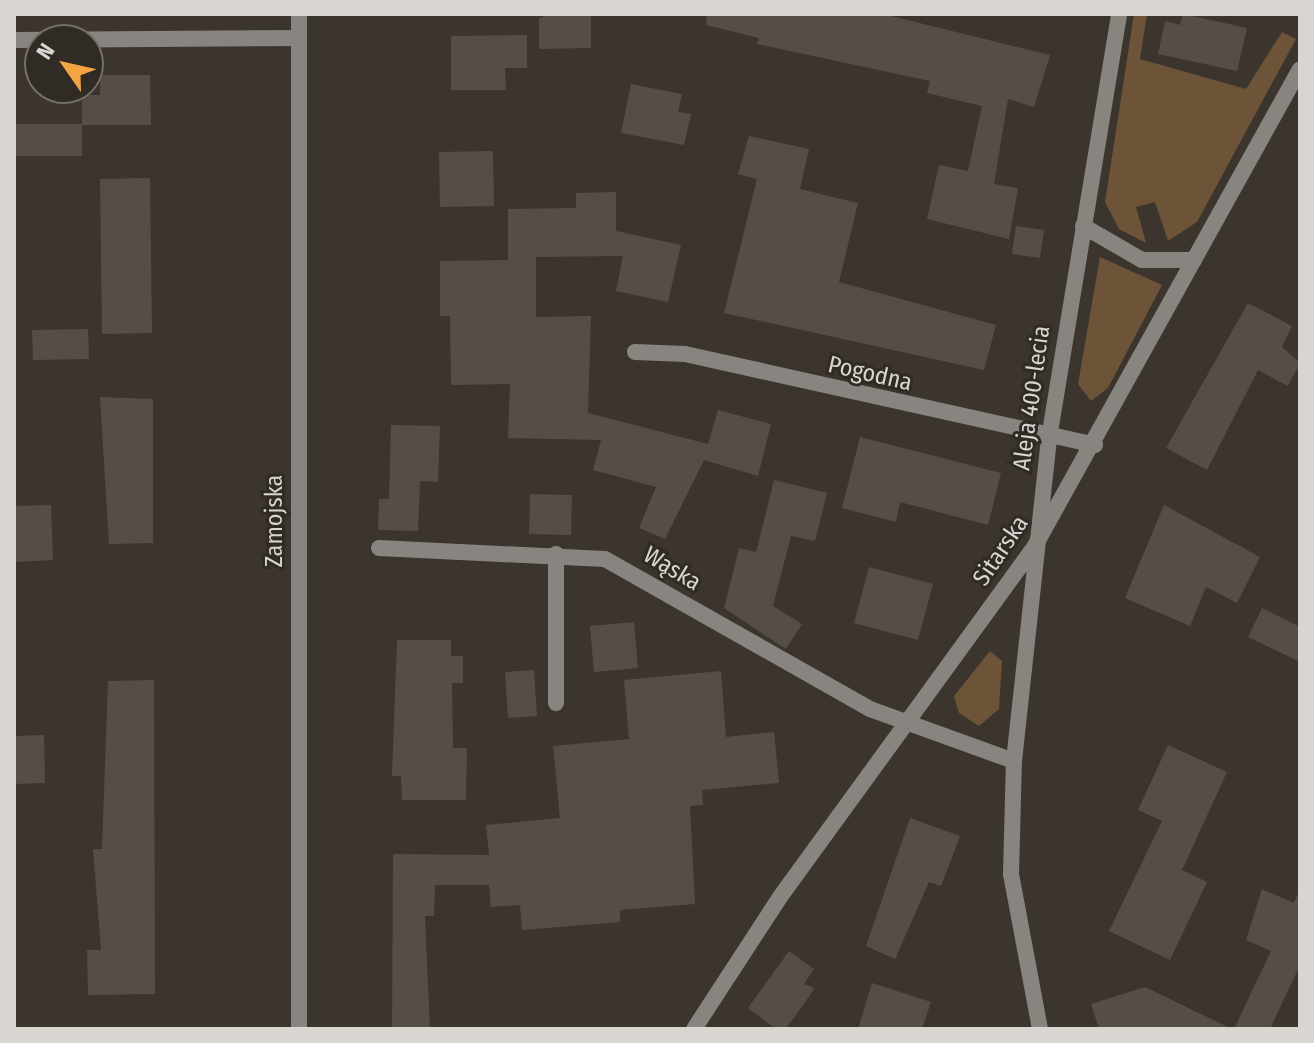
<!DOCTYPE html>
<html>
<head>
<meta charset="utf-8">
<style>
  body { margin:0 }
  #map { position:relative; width:1314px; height:1043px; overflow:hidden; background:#3c352e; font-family:"Fira Sans Condensed",sans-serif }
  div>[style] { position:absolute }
  .green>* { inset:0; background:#6d5438 }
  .building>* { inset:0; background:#554e47 }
  .service>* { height:16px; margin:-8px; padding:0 8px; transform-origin:8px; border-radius:8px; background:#888581 }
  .minor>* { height:16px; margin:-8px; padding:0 8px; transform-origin:8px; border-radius:8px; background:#888581 }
  .tertiary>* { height:16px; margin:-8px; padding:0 8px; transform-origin:8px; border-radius:8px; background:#888581 }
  span { translate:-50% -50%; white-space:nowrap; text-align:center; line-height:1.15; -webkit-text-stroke:6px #312b25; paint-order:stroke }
  .street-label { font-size:24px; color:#d9d5d1 }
  .frame { position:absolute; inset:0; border:16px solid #d9d5d1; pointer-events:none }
  .north { position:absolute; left:24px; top:24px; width:80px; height:80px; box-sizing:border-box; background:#312b25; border:2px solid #746f6a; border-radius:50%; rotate:304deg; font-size:22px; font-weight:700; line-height:32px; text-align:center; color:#d9d5d1 }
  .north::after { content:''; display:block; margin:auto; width:28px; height:36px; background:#f4a443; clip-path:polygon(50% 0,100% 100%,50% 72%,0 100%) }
</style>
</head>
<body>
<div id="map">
  <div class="green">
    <div style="clip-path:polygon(1134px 14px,1147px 14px,1140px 59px,1246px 89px,1282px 32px,1296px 39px,1197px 222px,1168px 241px,1155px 202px,1136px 207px,1146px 243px,1119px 229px,1105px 202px)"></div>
    <div style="clip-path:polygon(1100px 257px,1162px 285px,1108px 388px,1091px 401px,1078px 384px)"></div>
    <div style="clip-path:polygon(990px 651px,1002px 661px,999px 709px,979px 726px,959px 713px,954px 696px)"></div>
  </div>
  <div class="building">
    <div style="clip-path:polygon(548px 14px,591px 14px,591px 48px,539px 49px,539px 19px)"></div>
    <div style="clip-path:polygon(707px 14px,883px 14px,1050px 55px,1034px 107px,1008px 99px,994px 184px,1018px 188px,1009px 239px,927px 219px,939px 165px,968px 171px,982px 106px,927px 93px,930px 81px,757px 44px,759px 38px,706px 25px)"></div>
    <div style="clip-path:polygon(1183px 14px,1247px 28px,1237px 71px,1158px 54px,1165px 21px,1180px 25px)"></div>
    <div style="clip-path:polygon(527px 35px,527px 68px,505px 68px,506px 90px,451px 90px,451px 36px)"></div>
    <div style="clip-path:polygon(100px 75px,150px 75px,151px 125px,82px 125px,82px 95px,100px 95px)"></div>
    <div style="clip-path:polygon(631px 84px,682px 94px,678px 112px,691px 114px,684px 145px,621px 133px)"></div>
    <div style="clip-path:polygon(14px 124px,82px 124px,82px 156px,14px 156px)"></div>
    <div style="clip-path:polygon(749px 136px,809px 149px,800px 189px,858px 203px,839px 282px,996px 325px,984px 370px,724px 313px,757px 179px,738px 174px)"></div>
    <div style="clip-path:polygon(493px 151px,494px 206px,440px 207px,439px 152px)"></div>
    <div style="clip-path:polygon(150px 178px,152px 333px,102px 334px,100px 179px)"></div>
    <div style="clip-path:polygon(616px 192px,616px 231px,681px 245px,668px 302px,616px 291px,623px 256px,536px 257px,536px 317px,591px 316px,588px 413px,708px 444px,718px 410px,771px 424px,758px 476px,704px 460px,665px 539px,639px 528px,656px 487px,593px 470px,601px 440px,508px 438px,510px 384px,451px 385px,450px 316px,440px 316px,440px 261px,508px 260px,508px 209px,576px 208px,576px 193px)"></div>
    <div style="clip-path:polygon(1016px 226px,1044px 230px,1040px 258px,1012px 254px)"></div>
    <div style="clip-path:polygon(1248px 303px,1292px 326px,1282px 347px,1300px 363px,1288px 386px,1258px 370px,1207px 470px,1166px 448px)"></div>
    <div style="clip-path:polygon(88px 329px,89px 359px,33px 360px,32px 330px)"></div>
    <div style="clip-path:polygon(100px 397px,153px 399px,153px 543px,109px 544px)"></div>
    <div style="clip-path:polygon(391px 425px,440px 426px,438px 482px,420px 481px,418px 531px,378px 530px,379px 499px,389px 499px)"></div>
    <div style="clip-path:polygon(860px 437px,1001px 473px,988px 525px,900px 502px,896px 522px,842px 508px)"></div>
    <div style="clip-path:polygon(774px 480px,827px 493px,815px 541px,791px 536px,773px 606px,802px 624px,786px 649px,724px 608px,739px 548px,756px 552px)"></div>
    <div style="clip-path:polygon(530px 494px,572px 495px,571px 535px,529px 534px)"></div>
    <div style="clip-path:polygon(51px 505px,53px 560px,14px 562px,14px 506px)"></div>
    <div style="clip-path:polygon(1164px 505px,1260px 557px,1237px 603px,1206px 587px,1190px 626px,1125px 598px)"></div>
    <div style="clip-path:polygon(869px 567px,933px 584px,918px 640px,854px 623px)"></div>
    <div style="clip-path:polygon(1262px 608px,1300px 627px,1300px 662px,1248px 637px)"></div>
    <div style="clip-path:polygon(634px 622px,638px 668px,594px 672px,590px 626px)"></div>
    <div style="clip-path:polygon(397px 640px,451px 640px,451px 656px,463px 656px,463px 683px,452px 683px,453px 748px,467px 748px,466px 800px,402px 800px,401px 776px,392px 776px)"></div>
    <div style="clip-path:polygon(534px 670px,537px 716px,508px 718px,505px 672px)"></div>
    <div style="clip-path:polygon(721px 671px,726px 737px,774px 732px,779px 783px,702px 790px,703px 805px,690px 806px,695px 904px,620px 910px,620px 922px,522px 930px,520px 905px,491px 907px,489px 885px,435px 885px,434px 916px,425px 916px,430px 1029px,392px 1029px,393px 854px,489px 855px,486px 825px,560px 818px,553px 746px,629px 739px,624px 680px)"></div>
    <div style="clip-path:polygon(154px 680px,155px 994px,88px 995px,87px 950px,101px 950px,93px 849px,102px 849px,108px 681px)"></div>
    <div style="clip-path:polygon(44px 735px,45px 783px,14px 784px,14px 736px)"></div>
    <div style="clip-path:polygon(1168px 745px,1227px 772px,1182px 870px,1207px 882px,1170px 960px,1109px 931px,1162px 821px,1138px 810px)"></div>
    <div style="clip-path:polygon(910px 818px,960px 836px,941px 886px,929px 882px,895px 959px,866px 946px)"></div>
    <div style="clip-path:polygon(1262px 889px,1294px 903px,1300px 889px,1300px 965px,1270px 1029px,1234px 1029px,1271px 951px,1246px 940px)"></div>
    <div style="clip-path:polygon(789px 951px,814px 969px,804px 984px,815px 988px,786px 1029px,776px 1029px,748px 1008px)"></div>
    <div style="clip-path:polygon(872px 983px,931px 1002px,922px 1029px,858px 1029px)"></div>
    <div style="clip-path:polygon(1145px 987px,1232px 1029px,1099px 1029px,1091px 1004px)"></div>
  </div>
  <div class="service">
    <div style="left:556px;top:554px;width:149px;rotate:90deg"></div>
  </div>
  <div class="minor">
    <div style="left:14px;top:40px;width:285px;rotate:-0.4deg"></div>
    <div style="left:1083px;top:226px;width:68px;rotate:30deg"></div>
    <div style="left:1142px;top:260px;width:52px"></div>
    <div style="left:635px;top:352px;width:50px;rotate:2.3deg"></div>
    <div style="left:685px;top:354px;width:420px;rotate:12.5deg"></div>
    <div style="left:379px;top:548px;width:226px;rotate:2.8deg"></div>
    <div style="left:605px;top:559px;width:305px;rotate:29.5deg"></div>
    <div style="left:870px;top:709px;width:153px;rotate:19.9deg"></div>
    <div style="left:694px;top:1029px;width:158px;rotate:-56.9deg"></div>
    <div style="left:780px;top:897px;width:436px;rotate:-54deg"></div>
    <div style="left:1036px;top:544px;width:543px;rotate:-60.94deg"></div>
    <div style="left:1040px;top:1029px;width:158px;rotate:-100.6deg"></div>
    <div style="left:1011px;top:874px;width:113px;rotate:-88.5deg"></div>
    <div style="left:1014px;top:761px;width:325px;rotate:-83.8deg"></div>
    <div style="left:1049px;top:438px;width:430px;rotate:-80.6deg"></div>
  </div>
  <div class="tertiary">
    <div style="left:299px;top:1029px;width:1015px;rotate:-90deg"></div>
  </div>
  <div class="street-label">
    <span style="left:870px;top:374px;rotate:13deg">Pogodna</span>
    <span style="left:1032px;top:398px;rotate:-82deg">Aleja 400-lecia</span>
    <span style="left:275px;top:521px;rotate:-90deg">Zamojska</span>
    <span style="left:1001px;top:551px;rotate:-56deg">Sitarska</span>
    <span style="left:672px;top:569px;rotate:31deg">Wąska</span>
  </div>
  <div class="frame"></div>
  <div class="north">N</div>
</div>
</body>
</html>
